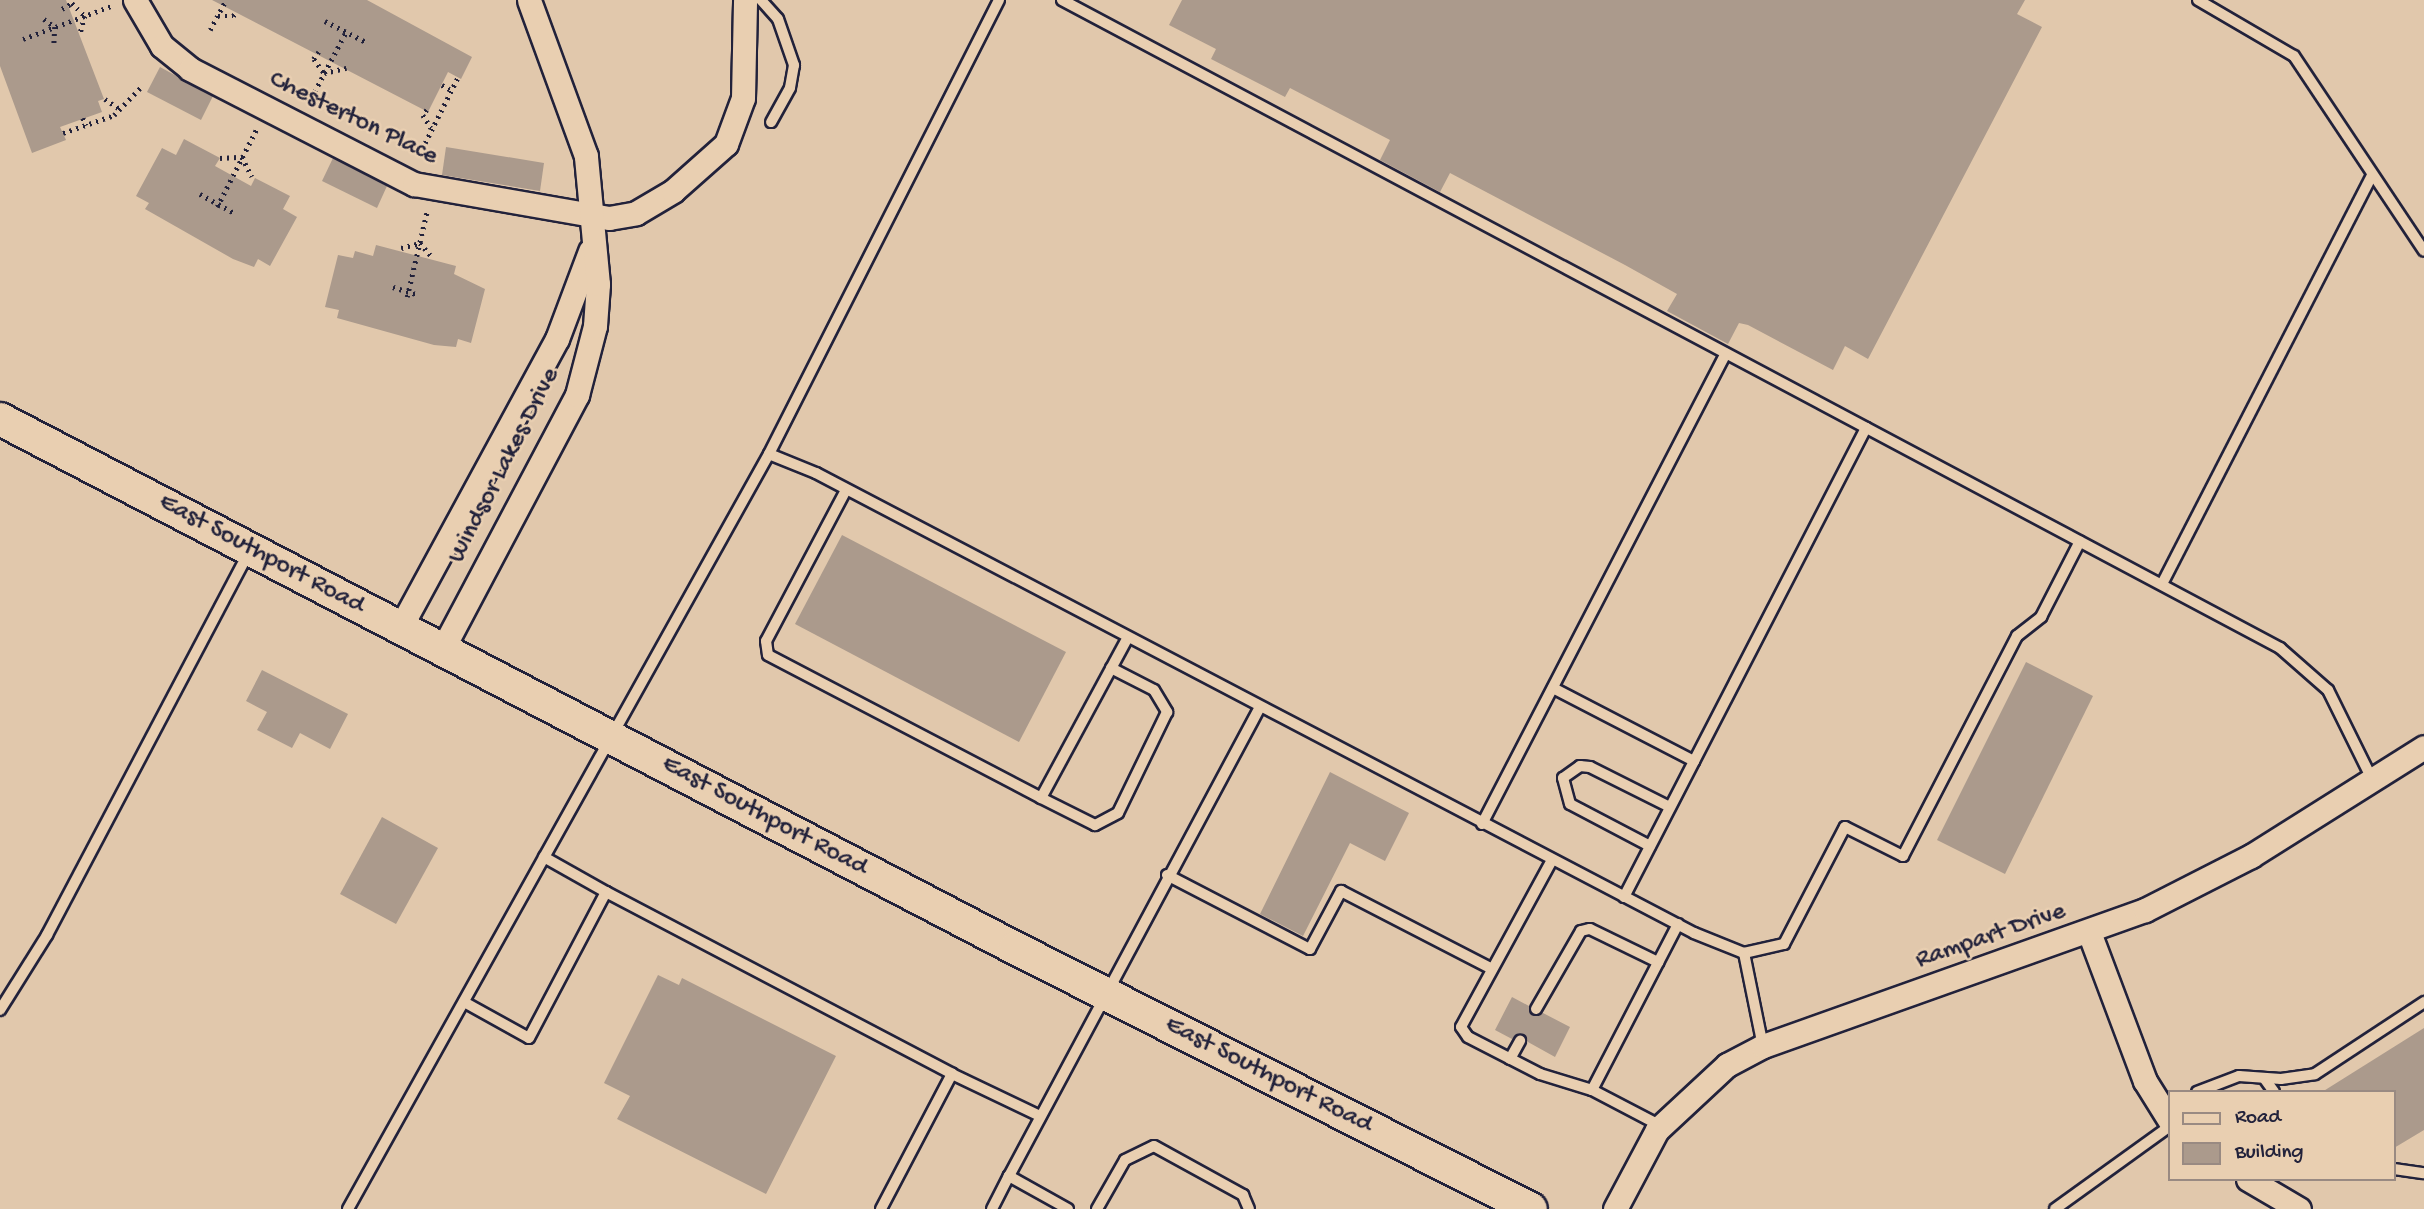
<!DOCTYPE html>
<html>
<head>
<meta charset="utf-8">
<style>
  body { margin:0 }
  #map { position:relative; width:2424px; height:1209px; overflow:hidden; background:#e1c8ac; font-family:"Gochi Hand",sans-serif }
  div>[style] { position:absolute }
  .building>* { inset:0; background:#ab9a8c }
  .path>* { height:4.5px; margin-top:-2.25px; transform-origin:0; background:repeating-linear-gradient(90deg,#22223b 0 2px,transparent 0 7px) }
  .roads { filter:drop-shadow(2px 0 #22223b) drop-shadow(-2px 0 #22223b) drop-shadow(0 2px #22223b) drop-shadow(0 -2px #22223b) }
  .service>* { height:10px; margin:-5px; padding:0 5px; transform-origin:5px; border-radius:5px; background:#e9cfb1 }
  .minor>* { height:23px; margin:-11.5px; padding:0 11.5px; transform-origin:11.5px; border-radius:11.5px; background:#e9cfb1 }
  .secondary>* { height:32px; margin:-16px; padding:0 16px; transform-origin:16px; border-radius:16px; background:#e9cfb1 }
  span { translate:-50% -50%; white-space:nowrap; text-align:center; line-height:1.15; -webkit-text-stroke:5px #e9cfb1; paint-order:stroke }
  .street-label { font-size:26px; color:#22223b }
  .legend { position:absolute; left:2168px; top:1090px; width:228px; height:91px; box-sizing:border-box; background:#e9cfb1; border:2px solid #998a82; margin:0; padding:9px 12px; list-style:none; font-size:21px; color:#22223b }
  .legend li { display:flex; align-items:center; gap:14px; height:35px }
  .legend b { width:35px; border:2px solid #998a82 }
</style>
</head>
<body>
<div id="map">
  <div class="building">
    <div style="clip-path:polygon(0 0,66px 0,104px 99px,98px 101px,102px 112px,60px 127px,66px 140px,32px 153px,0 66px)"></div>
    <div style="clip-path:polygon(212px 0,367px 0,472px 57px,461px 79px,448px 72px,428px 112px)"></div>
    <div style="clip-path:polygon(1182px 0,2025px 0,2017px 14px,2042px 27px,1868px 359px,1845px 346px,1833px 370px,1748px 325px,1739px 323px,1728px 344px,1667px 311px,1677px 294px,1625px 265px,1450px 173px,1440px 192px,1380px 160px,1390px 140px,1290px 88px,1285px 97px,1211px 59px,1216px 49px,1169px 25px)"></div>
    <div style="clip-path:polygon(160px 67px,213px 96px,201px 120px,147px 92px)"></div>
    <div style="clip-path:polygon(184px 139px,220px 158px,215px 166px,251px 186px,255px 178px,290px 196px,283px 209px,297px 217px,270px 266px,258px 259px,254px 267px,233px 259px,145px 209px,149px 203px,136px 196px,162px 148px,176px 155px)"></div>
    <div style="clip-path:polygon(446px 147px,544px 163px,540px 191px,442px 175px)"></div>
    <div style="clip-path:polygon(333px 158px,387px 186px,377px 208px,322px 181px)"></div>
    <div style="clip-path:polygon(376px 245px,456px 266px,454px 274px,485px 289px,471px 343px,458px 339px,456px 347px,434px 345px,337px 318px,339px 310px,325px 307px,338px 255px,353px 258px,355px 251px,373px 256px)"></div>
    <div style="clip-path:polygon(842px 535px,1066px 652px,1019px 742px,795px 624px)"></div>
    <div style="clip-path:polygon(2026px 662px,2093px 696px,2005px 874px,1937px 840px)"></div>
    <div style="clip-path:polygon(262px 670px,348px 714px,330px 749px,300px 733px,292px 748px,257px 730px,267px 712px,246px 701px)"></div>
    <div style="clip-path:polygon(1330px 772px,1409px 813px,1385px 861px,1350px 843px,1303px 936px,1260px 914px)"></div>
    <div style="clip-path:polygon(382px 817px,438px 848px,396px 924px,340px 894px)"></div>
    <div style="clip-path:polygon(658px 975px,679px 985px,682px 978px,836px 1056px,766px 1194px,617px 1119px,630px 1096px,604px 1083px)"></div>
    <div style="clip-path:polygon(1512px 997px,1529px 1006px,1533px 1016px,1543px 1013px,1570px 1027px,1555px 1057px,1528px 1042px,1523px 1034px,1512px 1039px,1495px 1030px)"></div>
    <div style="clip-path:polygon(2424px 1028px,2424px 1130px,2394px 1148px,2394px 1092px,2322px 1092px)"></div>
  </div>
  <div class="path">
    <div style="left:62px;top:9px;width:12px;rotate:-31deg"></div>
    <div style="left:72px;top:3px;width:18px;rotate:45deg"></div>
    <div style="left:85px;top:16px;width:20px;rotate:105deg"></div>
    <div style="left:218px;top:16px;width:15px"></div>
    <div style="left:233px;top:16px;width:6px;rotate:-51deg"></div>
    <div style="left:44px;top:19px;width:14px;rotate:36deg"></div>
    <div style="left:55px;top:27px;width:17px;rotate:93deg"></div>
    <div style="left:325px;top:21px;width:46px;rotate:27.1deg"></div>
    <div style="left:210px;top:30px;width:34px;rotate:-62deg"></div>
    <div style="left:23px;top:39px;width:97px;rotate:-20.5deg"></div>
    <div style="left:319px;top:52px;width:9px;rotate:126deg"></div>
    <div style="left:314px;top:59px;width:17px;rotate:54deg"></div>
    <div style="left:324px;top:73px;width:23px;rotate:-13deg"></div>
    <div style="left:442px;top:85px;width:10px;rotate:29deg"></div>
    <div style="left:105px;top:99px;width:18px;rotate:34deg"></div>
    <div style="left:308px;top:104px;width:81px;rotate:-62.2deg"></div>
    <div style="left:427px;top:110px;width:6px;rotate:129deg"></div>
    <div style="left:423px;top:115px;width:15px;rotate:58deg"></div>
    <div style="left:83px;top:118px;width:8px;rotate:67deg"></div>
    <div style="left:63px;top:133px;width:54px;rotate:-19.4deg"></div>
    <div style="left:114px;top:115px;width:39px;rotate:-46deg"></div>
    <div style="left:425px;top:143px;width:74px;rotate:-63.4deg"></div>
    <div style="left:220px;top:158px;width:22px;rotate:-3deg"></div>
    <div style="left:242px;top:157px;width:22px;rotate:63deg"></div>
    <div style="left:200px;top:194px;width:38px;rotate:29deg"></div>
    <div style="left:217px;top:207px;width:89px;rotate:-63.1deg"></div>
    <div style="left:401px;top:248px;width:20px;rotate:-15deg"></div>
    <div style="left:420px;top:243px;width:20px;rotate:49deg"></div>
    <div style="left:393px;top:287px;width:27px;rotate:17deg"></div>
    <div style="left:407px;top:297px;width:88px;rotate:-76.9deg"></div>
  </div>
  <div class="roads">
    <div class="service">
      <div style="left:761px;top:0;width:25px;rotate:48deg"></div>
      <div style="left:778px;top:19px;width:49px;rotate:70.8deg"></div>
      <div style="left:794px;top:65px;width:23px;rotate:100deg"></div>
      <div style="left:790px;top:88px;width:39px;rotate:119deg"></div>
      <div style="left:999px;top:0;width:509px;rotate:116.87deg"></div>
      <div style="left:769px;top:454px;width:51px;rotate:22deg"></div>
      <div style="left:816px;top:473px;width:991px;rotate:27.65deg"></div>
      <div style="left:1694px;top:933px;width:54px;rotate:21.8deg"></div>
      <div style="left:1744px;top:953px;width:41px;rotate:-12.7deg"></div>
      <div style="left:1784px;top:944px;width:132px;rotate:-62.5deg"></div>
      <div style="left:1845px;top:827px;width:65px;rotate:26.6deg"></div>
      <div style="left:1903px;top:856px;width:248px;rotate:-62.6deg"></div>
      <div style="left:2017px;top:636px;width:31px;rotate:-38deg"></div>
      <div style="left:2041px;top:617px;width:85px;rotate:-62.8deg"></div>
      <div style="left:1062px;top:0;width:1380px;rotate:28.01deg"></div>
      <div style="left:2280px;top:648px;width:64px;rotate:41.2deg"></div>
      <div style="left:2328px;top:690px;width:99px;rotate:63.7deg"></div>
      <div style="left:2198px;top:0;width:111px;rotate:30.3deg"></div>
      <div style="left:2294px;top:56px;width:234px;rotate:56.3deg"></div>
      <div style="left:846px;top:490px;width:171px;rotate:117.9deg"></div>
      <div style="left:766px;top:641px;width:14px;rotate:82deg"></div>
      <div style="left:768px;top:655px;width:308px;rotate:27.6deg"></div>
      <div style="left:2162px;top:584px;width:459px;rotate:-62.8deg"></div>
      <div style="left:1111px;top:668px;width:48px;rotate:27.1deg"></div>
      <div style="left:1154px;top:690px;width:26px;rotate:59deg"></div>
      <div style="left:1167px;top:712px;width:112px;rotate:115.9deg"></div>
      <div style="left:1118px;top:813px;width:26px;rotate:152deg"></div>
      <div style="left:1095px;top:825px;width:60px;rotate:-153.4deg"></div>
      <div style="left:1041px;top:798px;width:181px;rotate:-61.6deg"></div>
      <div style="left:1553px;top:688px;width:159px;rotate:27.4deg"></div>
      <div style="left:1482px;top:824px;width:530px;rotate:-62.61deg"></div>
      <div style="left:1650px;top:846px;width:90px;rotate:-152.3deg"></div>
      <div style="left:1570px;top:804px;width:27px;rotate:-105deg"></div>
      <div style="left:1563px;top:778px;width:21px;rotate:-35deg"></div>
      <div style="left:1580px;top:766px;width:10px;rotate:6deg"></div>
      <div style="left:1590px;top:767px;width:89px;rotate:26.6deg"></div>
      <div style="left:544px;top:857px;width:71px;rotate:29.4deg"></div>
      <div style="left:1552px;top:860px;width:190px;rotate:118.6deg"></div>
      <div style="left:1461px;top:1027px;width:12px;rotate:55deg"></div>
      <div style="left:1468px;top:1037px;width:81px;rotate:27.2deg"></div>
      <div style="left:1540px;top:1074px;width:54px;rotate:17.1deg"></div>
      <div style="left:1167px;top:875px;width:161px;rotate:27.4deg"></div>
      <div style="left:1310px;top:949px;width:66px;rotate:-61.9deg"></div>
      <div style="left:1341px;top:891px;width:168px;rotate:27.3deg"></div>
      <div style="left:1624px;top:897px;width:528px;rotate:-62.71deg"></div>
      <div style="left:1744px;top:953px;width:95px;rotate:78.5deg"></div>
      <div style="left:464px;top:1002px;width:74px;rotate:29deg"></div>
      <div style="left:529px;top:1038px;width:165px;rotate:-62.2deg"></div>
      <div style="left:606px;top:892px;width:391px;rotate:27.7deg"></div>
      <div style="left:1536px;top:1009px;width:90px;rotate:-60deg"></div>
      <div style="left:1581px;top:931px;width:9px;rotate:-13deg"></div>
      <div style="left:1590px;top:929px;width:76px;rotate:25.9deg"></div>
      <div style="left:0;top:1010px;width:89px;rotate:-57.9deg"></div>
      <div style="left:47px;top:935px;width:433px;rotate:-62.2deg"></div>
      <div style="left:1510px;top:1059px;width:21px;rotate:-61deg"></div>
      <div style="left:2264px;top:1078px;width:17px;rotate:54deg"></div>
      <div style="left:2197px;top:1092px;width:45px;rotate:-20.9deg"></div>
      <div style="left:2239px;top:1076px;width:42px;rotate:4.1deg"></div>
      <div style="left:2281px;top:1079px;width:34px;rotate:-8deg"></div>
      <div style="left:2315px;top:1074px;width:131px;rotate:-33.4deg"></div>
      <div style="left:1661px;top:1126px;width:78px;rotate:-152.4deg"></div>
      <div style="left:1592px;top:1090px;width:187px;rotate:-62.6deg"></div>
      <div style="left:2394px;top:1169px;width:30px;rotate:8deg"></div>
      <div style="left:348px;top:1209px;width:864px;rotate:-60.86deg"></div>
      <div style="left:881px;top:1209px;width:153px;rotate:-62.3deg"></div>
      <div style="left:952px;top:1074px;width:98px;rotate:25.5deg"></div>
      <div style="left:992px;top:1209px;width:37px;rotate:-63deg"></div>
      <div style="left:1068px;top:1209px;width:68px;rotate:-150.8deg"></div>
      <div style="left:1009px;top:1176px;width:530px;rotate:-61.84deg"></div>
      <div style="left:1097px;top:1209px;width:56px;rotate:-60.3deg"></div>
      <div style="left:1125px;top:1160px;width:32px;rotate:-26deg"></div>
      <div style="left:1154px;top:1146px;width:102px;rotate:28.8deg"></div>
      <div style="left:1243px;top:1195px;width:15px;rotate:67deg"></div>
      <div style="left:2055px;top:1209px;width:142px;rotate:-35.8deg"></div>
    </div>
    <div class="minor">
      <div style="left:135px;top:0;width:53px;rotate:59.6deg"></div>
      <div style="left:162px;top:46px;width:36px;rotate:39deg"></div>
      <div style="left:190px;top:69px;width:252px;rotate:27.2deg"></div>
      <div style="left:414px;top:184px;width:198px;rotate:9.9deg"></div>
      <div style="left:609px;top:218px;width:27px;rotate:-10deg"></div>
      <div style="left:636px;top:213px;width:43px;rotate:-30.7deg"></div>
      <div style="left:673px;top:191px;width:71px;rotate:-41.6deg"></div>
      <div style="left:726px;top:144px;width:49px;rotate:-69.7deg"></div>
      <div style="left:743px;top:98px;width:98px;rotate:-88.8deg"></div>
      <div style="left:400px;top:628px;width:329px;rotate:-61.5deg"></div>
      <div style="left:557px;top:339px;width:94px;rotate:-69.4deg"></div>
      <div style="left:442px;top:650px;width:289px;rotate:-62.1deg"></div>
      <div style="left:577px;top:395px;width:71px;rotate:-75.4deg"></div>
      <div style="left:595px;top:326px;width:42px;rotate:-85.9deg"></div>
      <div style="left:598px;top:284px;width:129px;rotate:-95.4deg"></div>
      <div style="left:586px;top:156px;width:166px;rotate:-110.1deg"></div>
      <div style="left:2089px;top:932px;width:159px;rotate:69.4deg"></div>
      <div style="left:2145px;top:1081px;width:47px;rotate:58deg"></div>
      <div style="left:2248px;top:1179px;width:59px;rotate:30.5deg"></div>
      <div style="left:1615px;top:1209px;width:89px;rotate:-62deg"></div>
      <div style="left:1657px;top:1130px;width:96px;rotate:-42.9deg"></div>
      <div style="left:1727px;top:1065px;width:41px;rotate:-27.8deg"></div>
      <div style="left:1763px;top:1046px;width:405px;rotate:-19.6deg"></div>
      <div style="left:2145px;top:910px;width:119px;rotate:-27deg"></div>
      <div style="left:2251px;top:856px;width:204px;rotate:-32.2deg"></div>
    </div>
    <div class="secondary">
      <div style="left:0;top:419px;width:1145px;rotate:27.53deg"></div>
      <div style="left:1015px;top:948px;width:578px;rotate:26.83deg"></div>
    </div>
  </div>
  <div class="street-label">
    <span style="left:353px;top:119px;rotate:26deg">Chesterton Place</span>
    <span style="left:505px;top:466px;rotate:-63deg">Windsor Lakes Drive</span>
    <span style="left:261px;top:555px;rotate:28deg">East Southport Road</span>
    <span style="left:764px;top:817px;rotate:28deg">East Southport Road</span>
    <span style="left:1991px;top:937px;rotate:-19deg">Rampart Drive</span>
    <span style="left:1268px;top:1076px;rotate:27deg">East Southport Road</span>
  </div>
  <ul class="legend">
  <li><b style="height:9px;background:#e9cfb1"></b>Road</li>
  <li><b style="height:19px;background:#ab9a8c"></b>Building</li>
  </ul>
</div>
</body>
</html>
